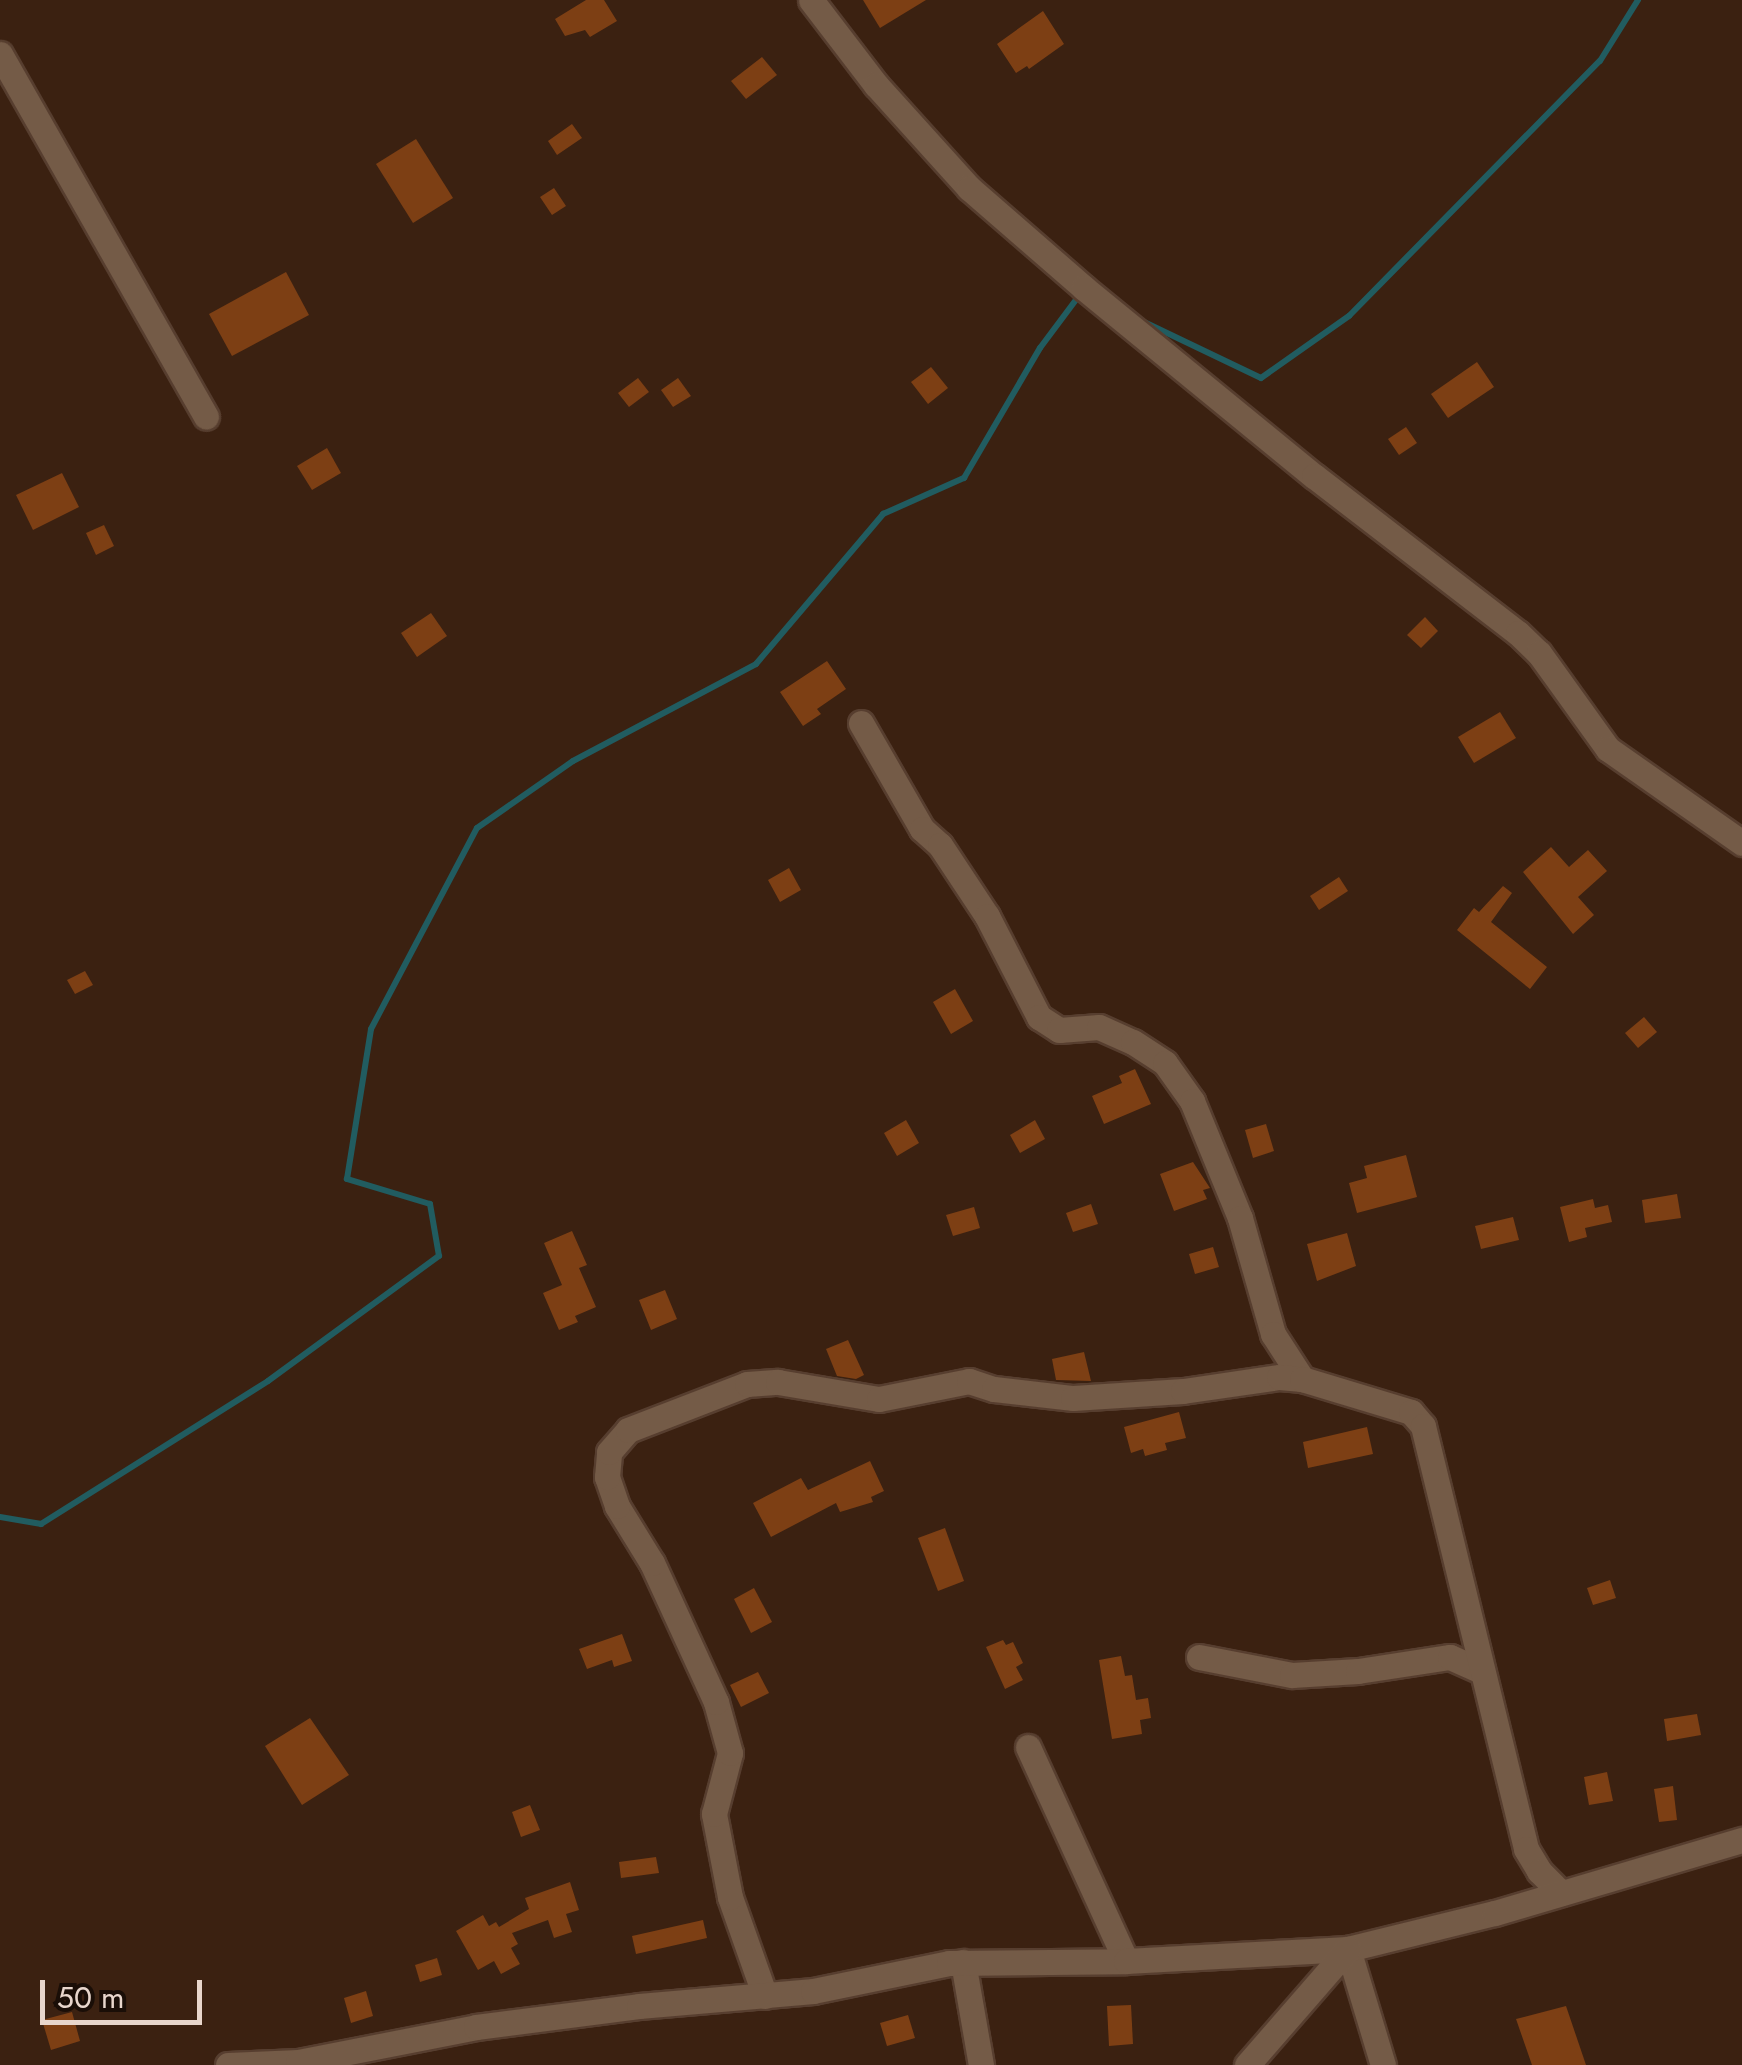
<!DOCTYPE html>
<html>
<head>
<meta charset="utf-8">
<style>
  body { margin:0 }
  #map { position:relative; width:1742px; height:2065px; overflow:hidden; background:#3b2111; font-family:Jost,sans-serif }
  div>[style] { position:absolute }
  .stream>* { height:6px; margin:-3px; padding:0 3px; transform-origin:3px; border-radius:3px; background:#215c60 }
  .building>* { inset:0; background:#7d3f14 }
  .roads { filter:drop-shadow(2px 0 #573e2f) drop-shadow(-2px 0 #573e2f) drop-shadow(0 2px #573e2f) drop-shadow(0 -2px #573e2f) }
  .minor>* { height:25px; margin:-12.5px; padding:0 12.5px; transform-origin:12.5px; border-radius:12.5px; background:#745b47 }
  span { translate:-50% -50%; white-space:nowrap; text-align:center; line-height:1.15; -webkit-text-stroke:10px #1a0e07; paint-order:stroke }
  .scale { position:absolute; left:40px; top:1980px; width:162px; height:45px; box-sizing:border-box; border:5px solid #e8d6cc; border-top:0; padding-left:12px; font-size:30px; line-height:35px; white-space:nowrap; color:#e8d6cc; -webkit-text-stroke:8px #1a0e07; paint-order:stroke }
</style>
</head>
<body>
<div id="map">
  <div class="stream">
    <div style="left:1142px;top:321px;width:132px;rotate:25.6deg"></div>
    <div style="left:1261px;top:378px;width:108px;rotate:-35.2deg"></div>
    <div style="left:1349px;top:316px;width:358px;rotate:-45.5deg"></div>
    <div style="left:1600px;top:61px;width:72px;rotate:-58.1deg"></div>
    <div style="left:0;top:1517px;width:42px;rotate:9.7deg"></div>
    <div style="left:41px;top:1524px;width:268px;rotate:-32.2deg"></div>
    <div style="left:268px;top:1381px;width:212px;rotate:-36.2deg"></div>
    <div style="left:439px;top:1256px;width:53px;rotate:-99.8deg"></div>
    <div style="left:430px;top:1204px;width:87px;rotate:-163.2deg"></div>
    <div style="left:347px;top:1179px;width:152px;rotate:-80.9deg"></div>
    <div style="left:371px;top:1029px;width:227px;rotate:-62.2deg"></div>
    <div style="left:477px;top:828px;width:117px;rotate:-34.9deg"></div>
    <div style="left:573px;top:761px;width:207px;rotate:-27.9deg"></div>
    <div style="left:756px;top:664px;width:197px;rotate:-49.7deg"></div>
    <div style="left:883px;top:514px;width:89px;rotate:-24deg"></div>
    <div style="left:964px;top:478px;width:151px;rotate:-59.7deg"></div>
    <div style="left:1040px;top:348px;width:69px;rotate:-53.3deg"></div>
  </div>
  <div class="building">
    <div style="clip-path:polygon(586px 0,604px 0,617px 21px,590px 37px,585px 30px,565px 36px,555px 19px)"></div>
    <div style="clip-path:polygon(863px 0,926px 0,880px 28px)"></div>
    <div style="clip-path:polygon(1043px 11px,1064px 44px,1029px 69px,1027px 66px,1016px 73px,997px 44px)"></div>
    <div style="clip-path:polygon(762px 57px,777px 75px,746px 99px,731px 81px)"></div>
    <div style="clip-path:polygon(572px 124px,582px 138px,557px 155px,548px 141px)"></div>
    <div style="clip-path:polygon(416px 139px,453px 198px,413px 223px,376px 164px)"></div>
    <div style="clip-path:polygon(554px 188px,566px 206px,552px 215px,540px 197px)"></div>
    <div style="clip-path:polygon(286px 272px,309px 315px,232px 356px,209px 314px)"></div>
    <div style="clip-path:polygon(1477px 362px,1494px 387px,1448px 418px,1431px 394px)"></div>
    <div style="clip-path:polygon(931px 367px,948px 388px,928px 404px,911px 382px)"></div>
    <div style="clip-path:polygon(638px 378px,649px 392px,629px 407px,618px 393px)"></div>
    <div style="clip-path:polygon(678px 378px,691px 396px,673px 407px,661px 390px)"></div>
    <div style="clip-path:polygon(1406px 427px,1417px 443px,1399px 455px,1388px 439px)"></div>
    <div style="clip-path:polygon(327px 448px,341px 473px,312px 490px,297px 466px)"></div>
    <div style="clip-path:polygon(62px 473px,79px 507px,33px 530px,16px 495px)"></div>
    <div style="clip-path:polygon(104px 525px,114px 546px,96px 555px,86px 533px)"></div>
    <div style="clip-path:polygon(431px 613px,447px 636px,417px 657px,401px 633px)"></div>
    <div style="clip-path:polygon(1425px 617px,1438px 631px,1421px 648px,1407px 635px)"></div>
    <div style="clip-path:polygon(827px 661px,846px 689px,817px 709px,821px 714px,803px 726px,780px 692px)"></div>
    <div style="clip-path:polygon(1500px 712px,1516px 738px,1474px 763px,1458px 737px)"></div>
    <div style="clip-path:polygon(1551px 847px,1569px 867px,1588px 850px,1607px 871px,1578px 897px,1594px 915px,1573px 934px,1523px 872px)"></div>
    <div style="clip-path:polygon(789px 868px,801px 890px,780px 902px,768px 880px)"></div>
    <div style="clip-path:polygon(1339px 877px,1348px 891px,1319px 910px,1310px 896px)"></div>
    <div style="clip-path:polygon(1503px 886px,1512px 893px,1491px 922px,1547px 967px,1530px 989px,1457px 930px,1474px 908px,1479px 912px)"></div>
    <div style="clip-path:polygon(85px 971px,93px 985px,75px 994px,67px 980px)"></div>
    <div style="clip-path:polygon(955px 989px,973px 1021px,951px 1034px,933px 1002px)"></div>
    <div style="clip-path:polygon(1644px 1017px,1657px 1032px,1638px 1048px,1625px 1033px)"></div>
    <div style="clip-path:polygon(1135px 1069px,1151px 1104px,1104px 1124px,1092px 1096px,1122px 1083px,1119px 1076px)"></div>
    <div style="clip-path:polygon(906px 1120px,919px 1143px,897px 1156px,884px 1133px)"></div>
    <div style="clip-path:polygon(1035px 1120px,1045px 1139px,1020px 1153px,1010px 1135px)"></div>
    <div style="clip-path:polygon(1266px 1124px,1274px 1151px,1253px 1158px,1245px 1130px)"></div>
    <div style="clip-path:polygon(1406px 1155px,1417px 1197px,1357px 1213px,1349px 1183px,1367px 1178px,1364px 1166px)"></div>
    <div style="clip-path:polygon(1193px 1162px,1210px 1188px,1203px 1190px,1207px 1199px,1174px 1211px,1160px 1174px)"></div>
    <div style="clip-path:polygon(1677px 1194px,1681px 1218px,1645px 1223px,1642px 1200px)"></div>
    <div style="clip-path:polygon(1593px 1199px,1595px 1208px,1608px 1205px,1612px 1222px,1585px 1228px,1587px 1237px,1569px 1242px,1560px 1207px)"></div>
    <div style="clip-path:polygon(1091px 1204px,1098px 1224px,1073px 1232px,1066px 1213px)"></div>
    <div style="clip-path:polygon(974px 1207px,980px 1228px,953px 1236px,946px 1215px)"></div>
    <div style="clip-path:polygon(1513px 1217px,1519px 1240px,1481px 1249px,1475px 1226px)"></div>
    <div style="clip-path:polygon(572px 1231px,587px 1265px,579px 1268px,596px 1307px,575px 1316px,578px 1322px,559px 1330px,543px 1293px,562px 1285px,544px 1243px)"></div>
    <div style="clip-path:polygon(1347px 1233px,1356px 1266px,1317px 1281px,1307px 1244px)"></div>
    <div style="clip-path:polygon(1213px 1247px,1219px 1267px,1195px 1274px,1189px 1254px)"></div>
    <div style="clip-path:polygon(665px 1290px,677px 1319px,651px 1330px,639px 1300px)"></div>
    <div style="clip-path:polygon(848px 1340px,864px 1375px,856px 1379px,837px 1376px,826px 1349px)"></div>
    <div style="clip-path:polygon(1084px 1352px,1091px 1381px,1056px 1380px,1052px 1359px)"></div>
    <div style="clip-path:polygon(1179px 1412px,1186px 1438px,1165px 1443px,1167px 1450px,1145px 1456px,1143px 1449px,1131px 1453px,1124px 1427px)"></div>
    <div style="clip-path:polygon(1367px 1427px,1373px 1454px,1308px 1468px,1303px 1442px)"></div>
    <div style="clip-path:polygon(870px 1461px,884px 1491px,871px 1497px,873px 1502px,840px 1512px,836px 1503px,771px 1537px,753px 1503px,801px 1478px,808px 1490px)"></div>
    <div style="clip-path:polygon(945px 1528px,964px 1581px,938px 1591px,918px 1538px)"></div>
    <div style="clip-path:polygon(1610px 1580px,1616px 1598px,1593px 1605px,1587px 1588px)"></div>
    <div style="clip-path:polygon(754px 1588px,772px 1622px,751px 1633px,734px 1599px)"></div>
    <div style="clip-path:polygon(622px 1634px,632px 1661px,614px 1667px,612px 1660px,587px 1669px,579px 1649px)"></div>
    <div style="clip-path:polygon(1003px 1640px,1006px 1645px,1013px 1642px,1023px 1663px,1016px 1667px,1023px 1680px,1005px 1689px,986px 1647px)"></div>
    <div style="clip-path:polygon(1121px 1656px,1125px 1676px,1132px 1675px,1136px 1700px,1148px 1698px,1151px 1718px,1140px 1720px,1142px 1734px,1112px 1739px,1099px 1660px)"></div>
    <div style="clip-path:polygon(758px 1672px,769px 1693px,741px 1707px,730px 1685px)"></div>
    <div style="clip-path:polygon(1697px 1714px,1701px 1735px,1667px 1741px,1664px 1719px)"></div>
    <div style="clip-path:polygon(310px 1718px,349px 1775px,302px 1805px,265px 1746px)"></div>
    <div style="clip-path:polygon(1607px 1772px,1613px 1801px,1589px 1805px,1584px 1777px)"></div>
    <div style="clip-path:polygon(1673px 1786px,1677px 1820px,1659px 1822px,1654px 1789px)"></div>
    <div style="clip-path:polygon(530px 1805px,540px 1830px,521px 1837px,512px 1812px)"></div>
    <div style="clip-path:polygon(656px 1857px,659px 1873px,621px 1878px,619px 1862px)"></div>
    <div style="clip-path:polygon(570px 1882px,579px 1910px,566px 1914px,572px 1932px,554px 1938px,548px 1920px,512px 1933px,518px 1944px,511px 1948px,520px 1964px,501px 1974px,494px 1961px,478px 1970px,456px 1931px,483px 1915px,489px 1926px,496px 1922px,499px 1927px,529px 1909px,525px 1898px)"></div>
    <div style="clip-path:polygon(703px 1920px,707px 1938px,636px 1954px,632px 1936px)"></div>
    <div style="clip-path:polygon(437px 1958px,442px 1975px,420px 1982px,415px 1965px)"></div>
    <div style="clip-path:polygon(366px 1991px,373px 2016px,351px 2023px,344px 1998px)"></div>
    <div style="clip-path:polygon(1131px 2005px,1133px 2044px,1109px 2046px,1107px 2006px)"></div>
    <div style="clip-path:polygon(1566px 2006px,1586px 2065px,1532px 2065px,1516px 2019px)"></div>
    <div style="clip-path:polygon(72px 2012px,80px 2041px,51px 2050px,42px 2020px)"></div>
    <div style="clip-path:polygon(908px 2015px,915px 2038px,887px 2046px,880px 2023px)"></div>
  </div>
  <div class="roads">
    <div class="minor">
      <div style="left:811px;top:0;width:107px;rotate:52.6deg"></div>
      <div style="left:876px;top:85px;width:139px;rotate:47.9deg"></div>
      <div style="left:969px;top:188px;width:152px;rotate:41deg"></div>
      <div style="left:1084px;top:288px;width:297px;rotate:39.3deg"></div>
      <div style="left:1314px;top:476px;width:257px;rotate:37.6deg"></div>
      <div style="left:1518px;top:633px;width:29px;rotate:44deg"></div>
      <div style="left:1539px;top:653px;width:118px;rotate:54.3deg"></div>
      <div style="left:1608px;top:749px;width:164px;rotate:35deg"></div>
      <div style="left:0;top:54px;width:417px;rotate:60.4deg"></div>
      <div style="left:861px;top:723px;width:122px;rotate:60.1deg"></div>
      <div style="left:922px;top:829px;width:24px;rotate:42deg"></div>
      <div style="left:940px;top:845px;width:85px;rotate:56.5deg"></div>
      <div style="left:987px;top:916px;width:114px;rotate:62.8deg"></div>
      <div style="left:1039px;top:1017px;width:24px;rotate:33deg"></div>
      <div style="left:1059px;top:1030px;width:40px;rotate:-4.3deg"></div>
      <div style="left:1099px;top:1027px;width:37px;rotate:24deg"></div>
      <div style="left:1133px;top:1042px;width:38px;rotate:33deg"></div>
      <div style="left:1165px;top:1063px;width:47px;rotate:54.6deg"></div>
      <div style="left:1192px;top:1101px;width:126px;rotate:67.7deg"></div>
      <div style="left:1240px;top:1218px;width:121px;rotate:74.1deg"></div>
      <div style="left:1273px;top:1334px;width:54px;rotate:57.2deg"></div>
      <div style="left:1199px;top:1657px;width:95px;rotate:11deg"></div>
      <div style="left:1292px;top:1675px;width:66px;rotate:-3.5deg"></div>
      <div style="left:1358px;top:1671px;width:93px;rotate:-8.7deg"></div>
      <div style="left:1450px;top:1657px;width:35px;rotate:24deg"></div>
      <div style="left:1028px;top:1747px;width:235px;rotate:65.4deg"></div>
      <div style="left:1348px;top:1949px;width:121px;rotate:73.2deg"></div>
      <div style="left:963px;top:1962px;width:105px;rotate:80.1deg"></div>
      <div style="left:765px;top:1996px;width:105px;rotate:-109.5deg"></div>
      <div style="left:730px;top:1897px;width:85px;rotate:-100.9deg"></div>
      <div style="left:714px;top:1814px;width:63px;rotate:-75.3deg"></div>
      <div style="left:730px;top:1753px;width:53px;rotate:-105.4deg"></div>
      <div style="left:716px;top:1702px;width:153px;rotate:-114.7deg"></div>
      <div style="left:652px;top:1563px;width:67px;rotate:-121.6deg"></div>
      <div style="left:617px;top:1506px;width:31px;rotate:-109deg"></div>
      <div style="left:607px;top:1477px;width:25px;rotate:-85deg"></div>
      <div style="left:609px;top:1452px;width:29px;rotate:-49deg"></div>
      <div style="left:628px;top:1430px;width:128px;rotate:-21.1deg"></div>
      <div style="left:747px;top:1384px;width:31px;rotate:-4deg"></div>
      <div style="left:778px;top:1382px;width:102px;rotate:9.6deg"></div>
      <div style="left:879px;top:1399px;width:92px;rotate:-11.3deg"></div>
      <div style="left:969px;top:1381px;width:26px;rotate:18deg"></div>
      <div style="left:994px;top:1389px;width:80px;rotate:6.5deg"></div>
      <div style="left:1073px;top:1398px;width:110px;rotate:-3.6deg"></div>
      <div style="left:1183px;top:1391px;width:97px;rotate:-8.3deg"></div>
      <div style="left:1279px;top:1377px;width:23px;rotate:5deg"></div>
      <div style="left:1302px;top:1379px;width:114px;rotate:16.8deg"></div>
      <div style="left:1411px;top:1412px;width:18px;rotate:49deg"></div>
      <div style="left:1423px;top:1426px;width:435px;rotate:76.3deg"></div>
      <div style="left:1526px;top:1849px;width:26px;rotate:59deg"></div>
      <div style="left:1539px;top:1871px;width:31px;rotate:45deg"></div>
      <div style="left:228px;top:2065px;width:70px;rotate:-2.5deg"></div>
      <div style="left:298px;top:2062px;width:181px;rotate:-11.1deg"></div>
      <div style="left:476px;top:2027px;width:164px;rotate:-7.3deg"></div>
      <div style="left:639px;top:2006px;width:175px;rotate:-4.9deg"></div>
      <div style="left:813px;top:1991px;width:139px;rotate:-11.6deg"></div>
      <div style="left:949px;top:1963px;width:177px;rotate:-0.6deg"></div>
      <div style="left:1126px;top:1961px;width:222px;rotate:-3.1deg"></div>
      <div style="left:1348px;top:1949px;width:151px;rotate:-13.8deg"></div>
      <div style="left:1495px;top:1913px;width:258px;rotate:-16.5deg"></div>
      <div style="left:1247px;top:2065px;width:154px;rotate:-49deg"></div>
    </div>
  </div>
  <div class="scale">50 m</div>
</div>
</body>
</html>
